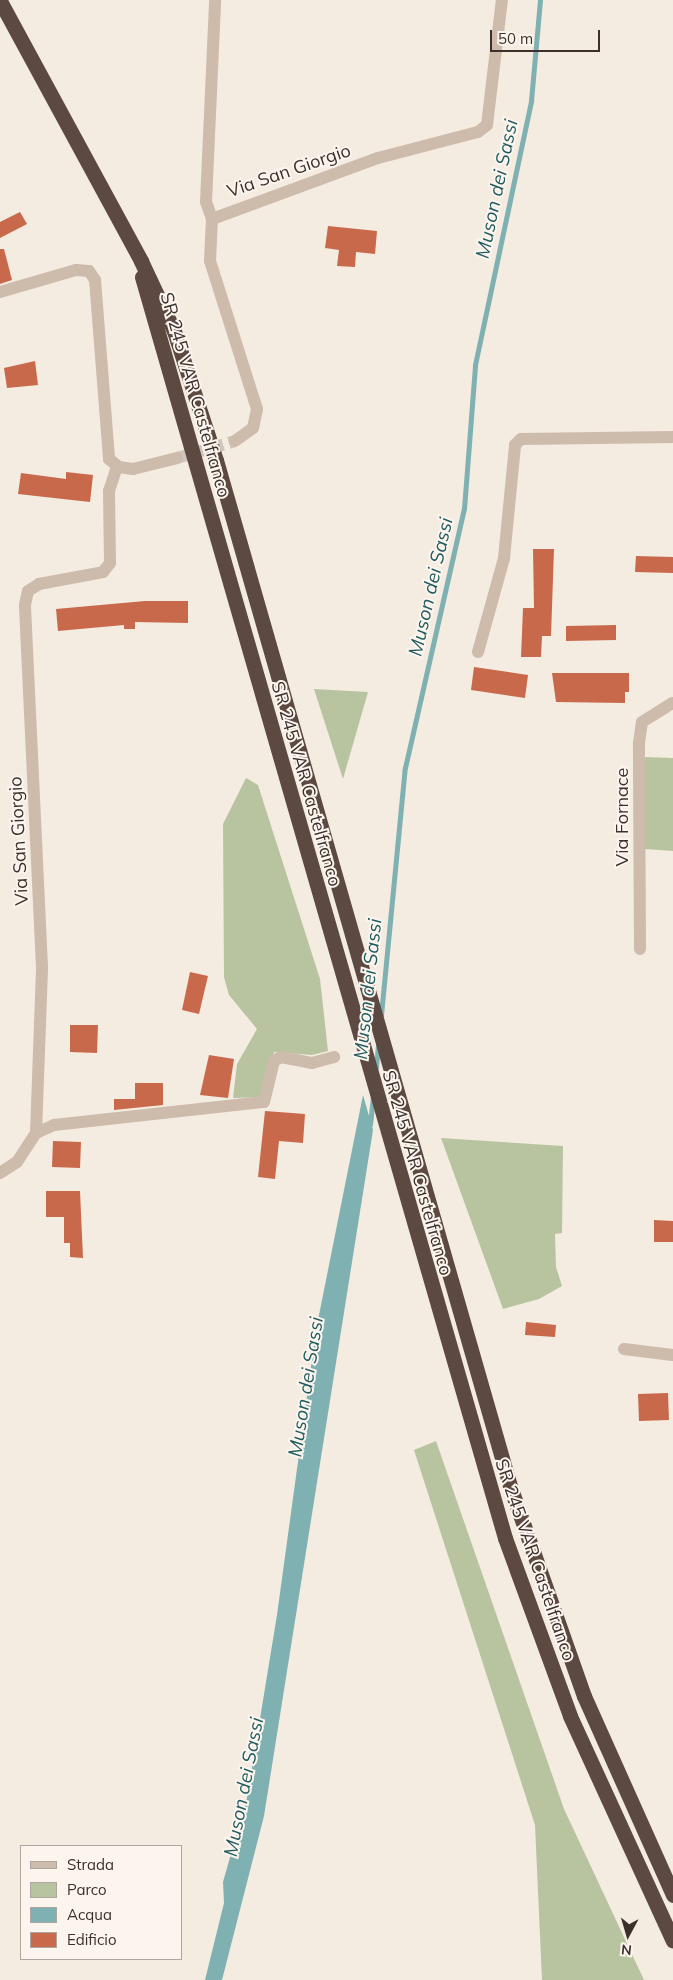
<!DOCTYPE html>
<html>
<head>
<meta charset="utf-8">
<style>
  body { margin:0 }
  #map { position:relative; width:673px; height:1980px; overflow:hidden; background:#f4ebe1; font-family:Mulish,sans-serif }
  div>[style] { position:absolute }
  .green>* { inset:0; background:#b8c4a0 }
  .water>* { inset:0; background:#7fb0b2 }
  .stream>* { height:4.5px; margin:-2.25px; padding:0 2.25px; transform-origin:2.25px; border-radius:2.25px; background:#7fb0b2 }
  .building>* { inset:0; background:#c8694b }
  .minor-tunnel>* { height:12px; margin-top:-6px; transform-origin:0; background:repeating-linear-gradient(90deg,#cfc6bd 0 12px,transparent 0 18px) }
  .minor>* { height:12px; margin:-6px; padding:0 6px; transform-origin:6px; border-radius:6px; background:#cdbbac }
  .highway>* { height:15px; margin:-7.5px; padding:0 7.5px; transform-origin:7.5px; border-radius:7.5px; background:#5c4a42 }
  span { translate:-50% -50%; white-space:nowrap; text-align:center; line-height:1.15; -webkit-text-stroke:4px #fbf5ee; paint-order:stroke }
  .street-label { font-size:18px; color:#3b302b }
  .water-label { font-size:19px; color:#1f5a5e; font-style:italic }
  .legend { position:absolute; left:20px; top:1845px; width:162px; height:115px; box-sizing:border-box; background:#fbf5ee; border:1px solid #aea6a0; margin:0; padding:6px 9px; list-style:none; font-size:15px; color:#3b302b }
  .legend li { display:flex; align-items:center; gap:10px; height:25px }
  .legend b { width:25px; border:1px solid #aea6a0 }
  .north { position:absolute; left:603px; top:1910px; width:50px; height:50px; -webkit-text-stroke:4px #fbf5ee; paint-order:stroke; rotate:186deg; font-size:14px; font-weight:700; line-height:20px; text-align:center; color:#3b302b }
  .north::after { content:''; display:block; margin:auto; width:18px; height:22px; background:#3b302b; clip-path:polygon(50% 0,100% 100%,50% 72%,0 100%) }
  .scale { position:absolute; left:490px; top:30px; width:110px; height:22px; box-sizing:border-box; border:2px solid #3b302b; border-top:0; padding-left:6px; font-size:15px; line-height:18px; white-space:nowrap; color:#3b302b; -webkit-text-stroke:4px #fbf5ee; paint-order:stroke }
</style>
</head>
<body>
<div id="map">
  <div class="green">
    <div style="clip-path:polygon(314px 689px,368px 692px,343px 779px)"></div>
    <div style="clip-path:polygon(643px 757px,673px 758px,673px 851px,645px 849px)"></div>
    <div style="clip-path:polygon(246px 778px,258px 785px,320px 979px,328px 1051px,312px 1055px,274px 1052px,260px 1097px,233px 1098px,237px 1064px,257px 1029px,229px 995px,224px 977px,223px 824px)"></div>
    <div style="clip-path:polygon(441px 1138px,563px 1146px,562px 1233px,555px 1234px,556px 1267px,562px 1286px,539px 1299px,503px 1309px)"></div>
    <div style="clip-path:polygon(436px 1441px,564px 1809px,644px 1980px,542px 1980px,535px 1825px,414px 1450px)"></div>
  </div>
  <div class="water">
    <div style="clip-path:polygon(363px 1095px,373px 1130px,264px 1816px,222px 1980px,205px 1980px,224px 1903px,223px 1882px,247px 1798px,277px 1615px,316px 1330px)"></div>
  </div>
  <div class="stream">
    <div style="left:381px;top:1015px;width:248px;rotate:-84.5deg"></div>
    <div style="left:405px;top:768px;width:266px;rotate:-77.2deg"></div>
    <div style="left:464px;top:509px;width:144px;rotate:-85.6deg"></div>
    <div style="left:475px;top:365px;width:270px;rotate:-78deg"></div>
    <div style="left:531px;top:101px;width:101px;rotate:-84.9deg"></div>
    <div style="left:376px;top:1068px;width:22px;rotate:-85deg"></div>
    <div style="left:370px;top:1125px;width:27px;rotate:-84deg"></div>
  </div>
  <div class="building">
    <div style="clip-path:polygon(20px 212px,27px 224px,0 238px,0 222px)"></div>
    <div style="clip-path:polygon(328px 226px,377px 231px,375px 254px,356px 252px,355px 267px,337px 266px,339px 250px,325px 248px)"></div>
    <div style="clip-path:polygon(0 249px,4px 249px,12px 280px,0 284px)"></div>
    <div style="clip-path:polygon(35px 361px,38px 385px,7px 388px,4px 368px)"></div>
    <div style="clip-path:polygon(66px 472px,93px 475px,90px 502px,18px 494px,21px 473px,66px 479px)"></div>
    <div style="clip-path:polygon(533px 549px,554px 549px,551px 636px,542px 636px,541px 657px,521px 657px,523px 608px,534px 608px)"></div>
    <div style="clip-path:polygon(636px 556px,673px 557px,673px 573px,635px 572px)"></div>
    <div style="clip-path:polygon(145px 601px,188px 601px,188px 623px,135px 622px,135px 629px,124px 629px,124px 625px,58px 631px,56px 609px)"></div>
    <div style="clip-path:polygon(616px 625px,616px 640px,566px 641px,566px 626px)"></div>
    <div style="clip-path:polygon(474px 667px,528px 675px,525px 698px,471px 690px)"></div>
    <div style="clip-path:polygon(552px 673px,629px 673px,629px 692px,625px 692px,625px 703px,556px 702px)"></div>
    <div style="clip-path:polygon(190px 972px,208px 976px,199px 1014px,182px 1010px)"></div>
    <div style="clip-path:polygon(70px 1025px,98px 1025px,97px 1053px,70px 1052px)"></div>
    <div style="clip-path:polygon(209px 1055px,234px 1059px,228px 1098px,200px 1095px)"></div>
    <div style="clip-path:polygon(135px 1083px,163px 1083px,163px 1105px,114px 1110px,114px 1099px,135px 1099px)"></div>
    <div style="clip-path:polygon(265px 1111px,305px 1114px,303px 1143px,279px 1141px,275px 1179px,258px 1177px)"></div>
    <div style="clip-path:polygon(53px 1141px,81px 1142px,80px 1168px,52px 1167px)"></div>
    <div style="clip-path:polygon(46px 1191px,80px 1191px,83px 1258px,70px 1257px,70px 1243px,64px 1243px,64px 1217px,46px 1217px)"></div>
    <div style="clip-path:polygon(654px 1220px,673px 1221px,673px 1242px,654px 1242px)"></div>
    <div style="clip-path:polygon(526px 1322px,556px 1325px,555px 1337px,525px 1335px)"></div>
    <div style="clip-path:polygon(668px 1393px,669px 1420px,639px 1421px,638px 1394px)"></div>
  </div>
  <div class="minor-tunnel">
    <div style="left:177px;top:458px;width:60px;rotate:-16.3deg"></div>
  </div>
  <div class="minor">
    <div style="left:212px;top:219px;width:18px;rotate:-109deg"></div>
    <div style="left:206px;top:202px;width:202px;rotate:-87.4deg"></div>
    <div style="left:0;top:292px;width:79px;rotate:-16.1deg"></div>
    <div style="left:76px;top:270px;width:13px;rotate:4deg"></div>
    <div style="left:89px;top:271px;width:11px;rotate:56deg"></div>
    <div style="left:95px;top:280px;width:180px;rotate:85.5deg"></div>
    <div style="left:109px;top:459px;width:13px;rotate:39deg"></div>
    <div style="left:119px;top:467px;width:14px;rotate:8deg"></div>
    <div style="left:133px;top:469px;width:45px;rotate:-14deg"></div>
    <div style="left:235px;top:441px;width:22px;rotate:-36deg"></div>
    <div style="left:253px;top:428px;width:19px;rotate:-78deg"></div>
    <div style="left:257px;top:409px;width:155px;rotate:-107.6deg"></div>
    <div style="left:210px;top:261px;width:42px;rotate:-87.3deg"></div>
    <div style="left:212px;top:219px;width:177px;rotate:-20.2deg"></div>
    <div style="left:378px;top:158px;width:103px;rotate:-14.6deg"></div>
    <div style="left:478px;top:132px;width:11px;rotate:-38deg"></div>
    <div style="left:487px;top:125px;width:126px;rotate:-83.2deg"></div>
    <div style="left:478px;top:652px;width:98px;rotate:-74.5deg"></div>
    <div style="left:504px;top:558px;width:114px;rotate:-84.4deg"></div>
    <div style="left:515px;top:445px;width:8px;rotate:-45deg"></div>
    <div style="left:521px;top:439px;width:152px;rotate:-0.8deg"></div>
    <div style="left:640px;top:949px;width:206px;rotate:-90.3deg"></div>
    <div style="left:639px;top:743px;width:21px;rotate:-82deg"></div>
    <div style="left:642px;top:722px;width:36px;rotate:-32deg"></div>
    <div style="left:36px;top:1133px;width:20px;rotate:-24deg"></div>
    <div style="left:54px;top:1125px;width:211px;rotate:-6.3deg"></div>
    <div style="left:264px;top:1102px;width:42px;rotate:-76.3deg"></div>
    <div style="left:274px;top:1061px;width:8px;rotate:-30deg"></div>
    <div style="left:281px;top:1057px;width:32px;rotate:11deg"></div>
    <div style="left:312px;top:1063px;width:23px;rotate:-15deg"></div>
    <div style="left:0;top:1173px;width:20px;rotate:-33deg"></div>
    <div style="left:17px;top:1162px;width:35px;rotate:-57deg"></div>
    <div style="left:36px;top:1133px;width:166px;rotate:-87.9deg"></div>
    <div style="left:42px;top:967px;width:362px;rotate:-92.7deg"></div>
    <div style="left:25px;top:605px;width:14px;rotate:-78deg"></div>
    <div style="left:28px;top:591px;width:13px;rotate:-32deg"></div>
    <div style="left:39px;top:584px;width:65px;rotate:-10.6deg"></div>
    <div style="left:103px;top:572px;width:11px;rotate:-52deg"></div>
    <div style="left:110px;top:563px;width:72px;rotate:-90.8deg"></div>
    <div style="left:109px;top:491px;width:26px;rotate:-72deg"></div>
    <div style="left:624px;top:1349px;width:49px;rotate:7deg"></div>
  </div>
  <div class="highway">
    <div style="left:0;top:1px;width:296px;rotate:61.5deg"></div>
    <div style="left:141px;top:261px;width:77px;rotate:64.8deg"></div>
    <div style="left:174px;top:331px;width:136px;rotate:72deg"></div>
    <div style="left:216px;top:460px;width:1067px;rotate:74.01deg"></div>
    <div style="left:510px;top:1486px;width:223px;rotate:70.6deg"></div>
    <div style="left:584px;top:1696px;width:218px;rotate:65.9deg"></div>
    <div style="left:142px;top:277px;width:1312px;rotate:73.94deg"></div>
    <div style="left:505px;top:1538px;width:189px;rotate:69.9deg"></div>
    <div style="left:570px;top:1716px;width:247px;rotate:65.4deg"></div>
  </div>
  <div class="street-label">
    <span style="left:289px;top:171px;rotate:-19deg">Via San Giorgio</span>
    <span style="left:195px;top:395px;rotate:74deg">SR 245 VAR Castelfranco</span>
    <span style="left:306px;top:784px;rotate:74deg">SR 245 VAR Castelfranco</span>
    <span style="left:622px;top:817px;rotate:-90deg">Via Fornace</span>
    <span style="left:19px;top:841px;rotate:-93deg">Via San Giorgio</span>
    <span style="left:417px;top:1173px;rotate:74deg">SR 245 VAR Castelfranco</span>
    <span style="left:535px;top:1560px;rotate:71deg">SR 245 VAR Castelfranco</span>
  </div>
  <div class="water-label">
    <span style="left:497px;top:189px;rotate:-78deg">Muson dei Sassi</span>
    <span style="left:431px;top:587px;rotate:-77deg">Muson dei Sassi</span>
    <span style="left:368px;top:989px;rotate:-84deg">Muson dei Sassi</span>
    <span style="left:306px;top:1387px;rotate:-81deg">Muson dei Sassi</span>
    <span style="left:244px;top:1787px;rotate:-79deg">Muson dei Sassi</span>
  </div>
  <ul class="legend">
  <li><b style="height:6px;background:#cdbbac"></b>Strada</li>
  <li><b style="height:14px;background:#b8c4a0"></b>Parco</li>
  <li><b style="height:14px;background:#7fb0b2"></b>Acqua</li>
  <li><b style="height:14px;background:#c8694b"></b>Edificio</li>
  </ul>
  <div class="north">N</div>
  <div class="scale">50 m</div>
</div>
</body>
</html>
